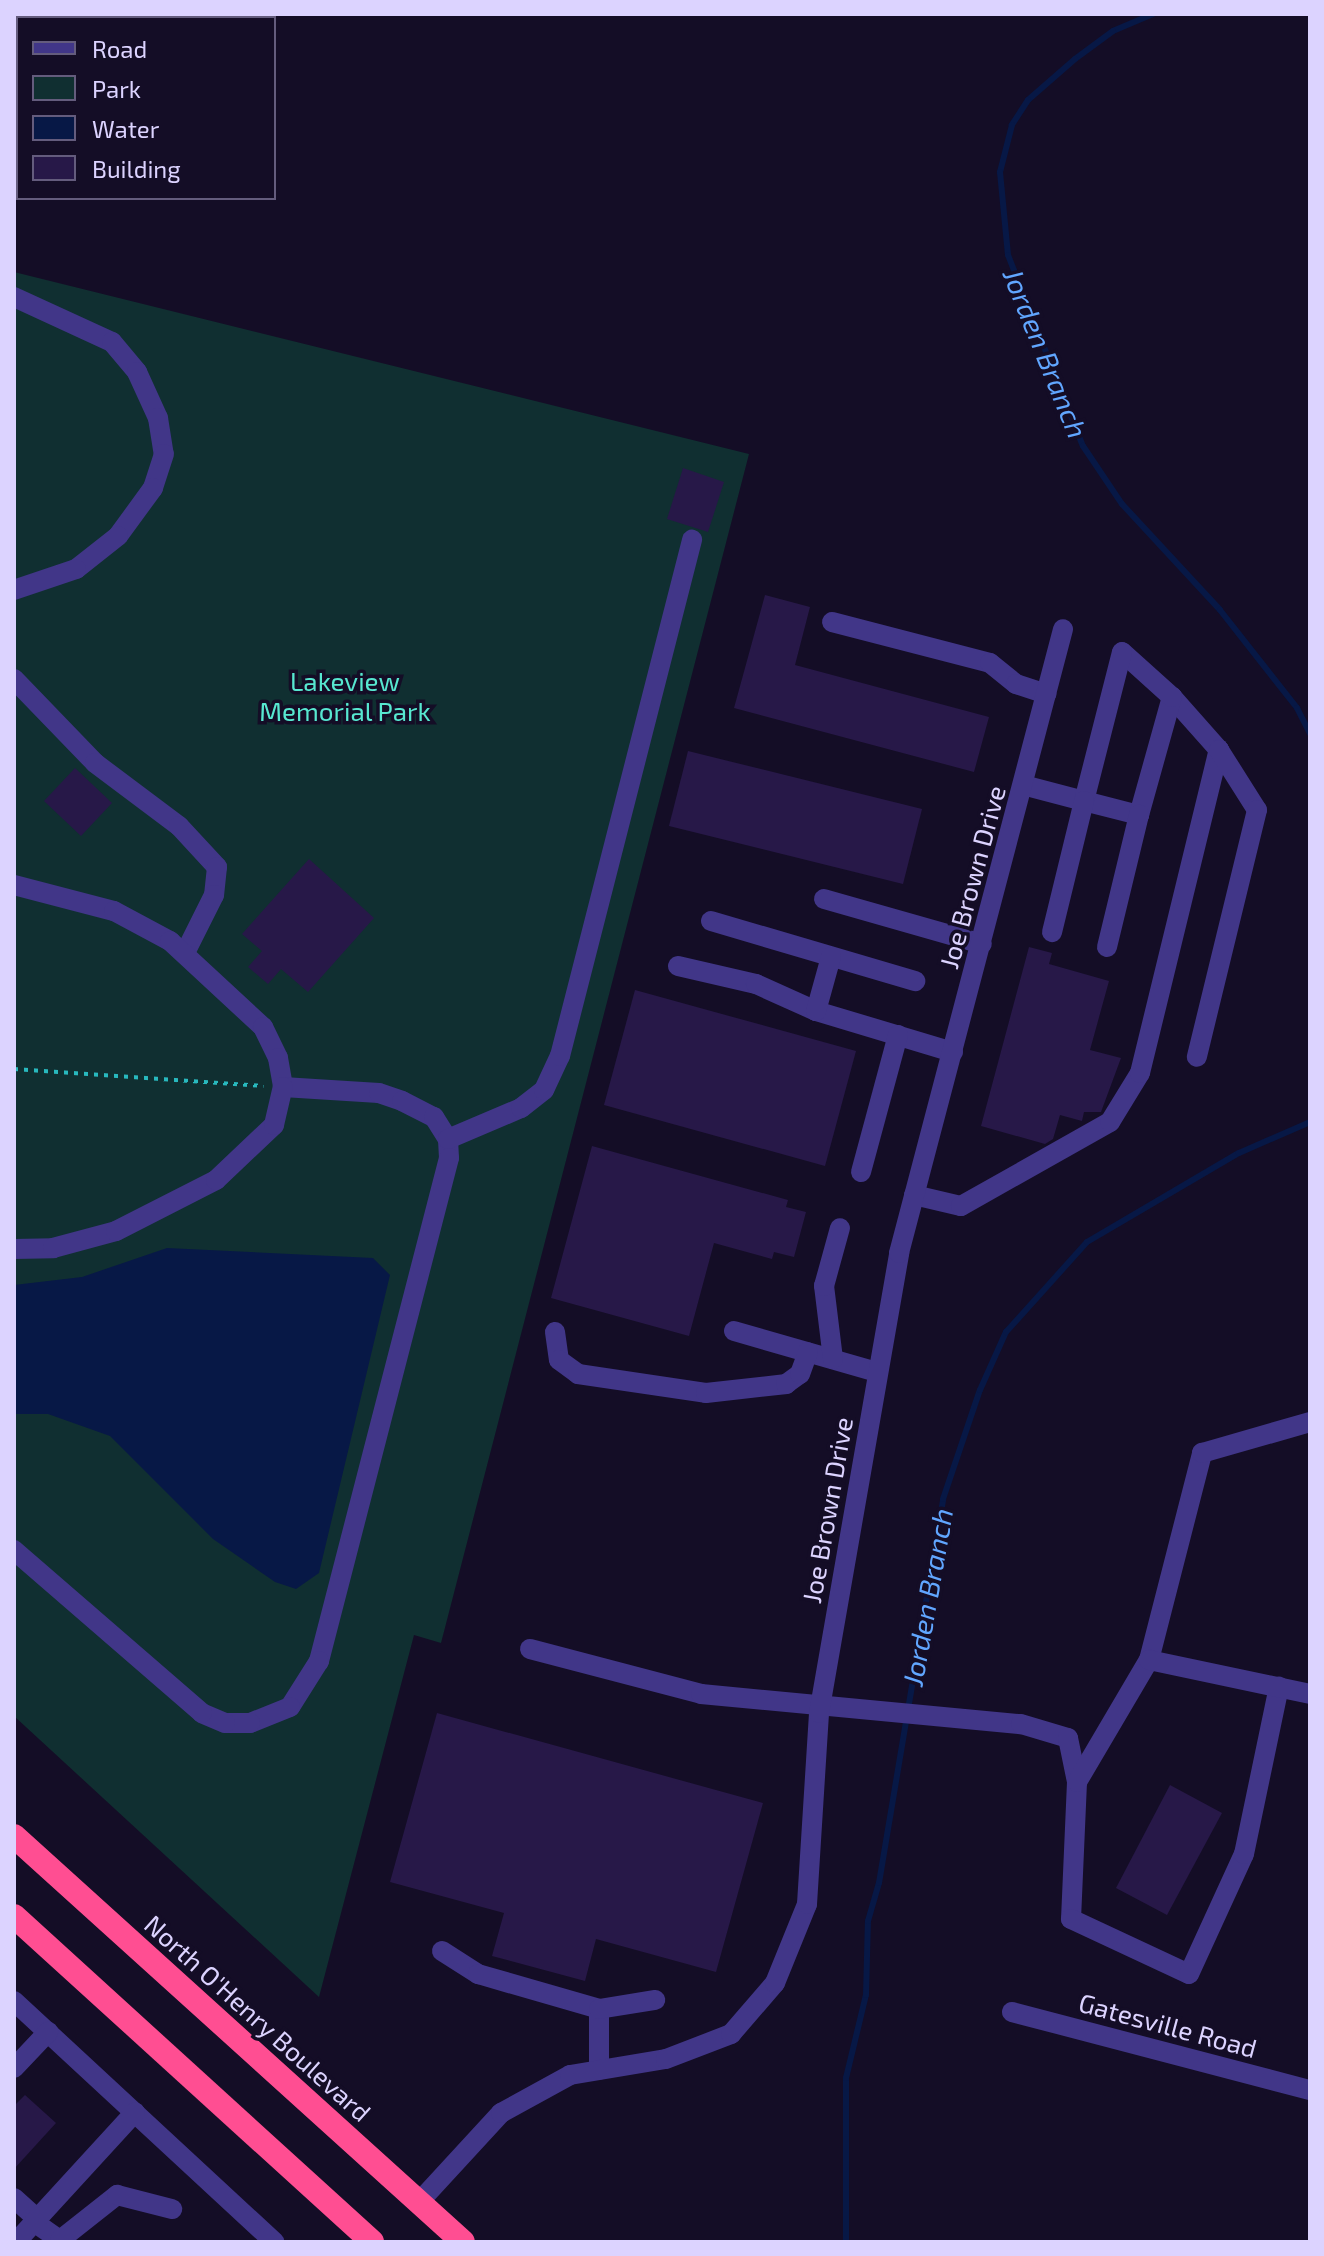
<!DOCTYPE html>
<html>
<head>
<meta charset="utf-8">
<style>
  body { margin:0 }
  #map { position:relative; width:1324px; height:2256px; overflow:hidden; background:#140d26; font-family:"Exo 2",sans-serif }
  div>[style] { position:absolute }
  .green>* { inset:0; background:#102f31 }
  .water>* { inset:0; background:#071846 }
  .stream>* { height:6px; margin:-3px; padding:0 3px; transform-origin:3px; border-radius:3px; background:#071846 }
  .building>* { inset:0; background:#271848 }
  .path>* { height:4px; margin-top:-2px; transform-origin:0; background:repeating-linear-gradient(90deg,#28b9be 0 4px,transparent 0 10px) }
  .minor>* { height:20px; margin:-10px; padding:0 10px; transform-origin:10px; border-radius:10px; background:#413688 }
  .highway>* { height:24px; margin:-12px; padding:0 12px; transform-origin:12px; border-radius:12px; background:#ff4e92 }
  span { translate:-50% -50%; white-space:nowrap; text-align:center; line-height:1.15; -webkit-text-stroke:7px #140d26; paint-order:stroke }
  .park-label { font-size:26px; color:#57e7d0 }
  .street-label { font-size:26px; color:#dcd3ff }
  .water-label { font-size:28px; color:#61a6ff; font-style:italic }
  .frame { position:absolute; inset:0; border:16px solid #dcd3ff; pointer-events:none }
  .legend { position:absolute; left:16px; top:16px; width:260px; height:184px; box-sizing:border-box; background:#140d26; border:2px solid #645c7d; margin:0; padding:10px 14px; list-style:none; font-size:24px; color:#dcd3ff }
  .legend li { display:flex; align-items:center; gap:16px; height:40px }
  .legend b { width:40px; border:2px solid #645c7d }
</style>
</head>
<body>
<div id="map">
  <div class="green">
    <div style="clip-path:polygon(14px 272px,749px 454px,441px 1643px,414px 1635px,319px 1997px,14px 1716px)"></div>
  </div>
  <div class="water">
    <div style="clip-path:polygon(167px 1248px,373px 1258px,390px 1275px,319px 1573px,296px 1589px,275px 1582px,213px 1539px,110px 1436px,48px 1414px,14px 1414px,14px 1285px,82px 1277px)"></div>
  </div>
  <div class="stream">
    <div style="left:1153px;top:14px;width:43px;rotate:157deg"></div>
    <div style="left:1113px;top:31px;width:47px;rotate:143.6deg"></div>
    <div style="left:1075px;top:59px;width:62px;rotate:138.9deg"></div>
    <div style="left:1028px;top:100px;width:30px;rotate:123deg"></div>
    <div style="left:1012px;top:125px;width:49px;rotate:104.3deg"></div>
    <div style="left:1000px;top:172px;width:83px;rotate:84.5deg"></div>
    <div style="left:1008px;top:255px;width:205px;rotate:68.6deg"></div>
    <div style="left:1083px;top:446px;width:70px;rotate:56.1deg"></div>
    <div style="left:1122px;top:504px;width:144px;rotate:47.2deg"></div>
    <div style="left:1220px;top:610px;width:125px;rotate:51.8deg"></div>
    <div style="left:1297px;top:708px;width:29px;rotate:63deg"></div>
    <div style="left:846px;top:2242px;width:164px;rotate:-90deg"></div>
    <div style="left:846px;top:2078px;width:85px;rotate:-76.5deg"></div>
    <div style="left:866px;top:1995px;width:74px;rotate:-88.5deg"></div>
    <div style="left:868px;top:1921px;width:40px;rotate:-74deg"></div>
    <div style="left:879px;top:1883px;width:389px;rotate:-80.5deg"></div>
    <div style="left:943px;top:1499px;width:115px;rotate:-71.3deg"></div>
    <div style="left:980px;top:1390px;width:64px;rotate:-65.9deg"></div>
    <div style="left:1006px;top:1332px;width:121px;rotate:-48deg"></div>
    <div style="left:1087px;top:1242px;width:176px;rotate:-30.4deg"></div>
    <div style="left:1239px;top:1153px;width:77px;rotate:-23.6deg"></div>
  </div>
  <div class="building">
    <div style="clip-path:polygon(683px 468px,724px 482px,708px 532px,667px 519px)"></div>
    <div style="clip-path:polygon(765px 595px,810px 607px,795px 665px,989px 717px,974px 772px,734px 708px)"></div>
    <div style="clip-path:polygon(688px 751px,922px 809px,903px 884px,669px 826px)"></div>
    <div style="clip-path:polygon(75px 768px,112px 803px,81px 836px,44px 801px)"></div>
    <div style="clip-path:polygon(309px 859px,374px 918px,308px 992px,281px 969px,268px 984px,248px 967px,262px 951px,242px 934px)"></div>
    <div style="clip-path:polygon(1029px 947px,1052px 953px,1049px 964px,1109px 981px,1090px 1050px,1121px 1058px,1101px 1112px,1084px 1112px,1082px 1121px,1060px 1115px,1053px 1139px,1045px 1144px,981px 1126px)"></div>
    <div style="clip-path:polygon(635px 990px,856px 1051px,825px 1166px,604px 1105px)"></div>
    <div style="clip-path:polygon(592px 1146px,788px 1200px,786px 1207px,806px 1212px,794px 1257px,774px 1252px,772px 1259px,714px 1243px,689px 1336px,551px 1298px)"></div>
    <div style="clip-path:polygon(437px 1713px,763px 1803px,716px 1972px,596px 1939px,585px 1981px,492px 1956px,504px 1913px,390px 1882px)"></div>
    <div style="clip-path:polygon(1170px 1785px,1222px 1813px,1167px 1915px,1116px 1888px)"></div>
    <div style="clip-path:polygon(25px 2095px,56px 2123px,14px 2169px,14px 2106px)"></div>
  </div>
  <div class="path">
    <div style="left:14px;top:1069px;width:250px;rotate:3.9deg"></div>
  </div>
  <div class="minor">
    <div style="left:14px;top:297px;width:108px;rotate:24.7deg"></div>
    <div style="left:112px;top:342px;width:39px;rotate:50deg"></div>
    <div style="left:137px;top:372px;width:51px;rotate:65.5deg"></div>
    <div style="left:158px;top:418px;width:36px;rotate:81deg"></div>
    <div style="left:164px;top:454px;width:36px;rotate:108deg"></div>
    <div style="left:153px;top:488px;width:59px;rotate:126.1deg"></div>
    <div style="left:118px;top:536px;width:53px;rotate:141.8deg"></div>
    <div style="left:76px;top:569px;width:65px;rotate:161.3deg"></div>
    <div style="left:832px;top:622px;width:163px;rotate:14.5deg"></div>
    <div style="left:990px;top:663px;width:33px;rotate:39deg"></div>
    <div style="left:1016px;top:684px;width:32px;rotate:18deg"></div>
    <div style="left:14px;top:679px;width:117px;rotate:46deg"></div>
    <div style="left:95px;top:763px;width:105px;rotate:36.9deg"></div>
    <div style="left:179px;top:826px;width:56px;rotate:47.2deg"></div>
    <div style="left:217px;top:867px;width:28px;rotate:96deg"></div>
    <div style="left:214px;top:895px;width:65px;rotate:116.6deg"></div>
    <div style="left:1172px;top:697px;width:71px;rotate:48.4deg"></div>
    <div style="left:1023px;top:785px;width:63px;rotate:14.7deg"></div>
    <div style="left:1084px;top:801px;width:57px;rotate:14.3deg"></div>
    <div style="left:1139px;top:815px;width:123px;rotate:-74.4deg"></div>
    <div style="left:1172px;top:697px;width:67px;rotate:-138deg"></div>
    <div style="left:1122px;top:652px;width:154px;rotate:104.3deg"></div>
    <div style="left:1084px;top:801px;width:135px;rotate:103.7deg"></div>
    <div style="left:14px;top:885px;width:103px;rotate:14.6deg"></div>
    <div style="left:114px;top:911px;width:64px;rotate:28.2deg"></div>
    <div style="left:170px;top:941px;width:127px;rotate:42.8deg"></div>
    <div style="left:263px;top:1027px;width:34px;rotate:64deg"></div>
    <div style="left:278px;top:1058px;width:29px;rotate:80deg"></div>
    <div style="left:283px;top:1087px;width:96px;rotate:3.6deg"></div>
    <div style="left:379px;top:1093px;width:24px;rotate:19deg"></div>
    <div style="left:402px;top:1101px;width:36px;rotate:27deg"></div>
    <div style="left:434px;top:1117px;width:26px;rotate:58deg"></div>
    <div style="left:448px;top:1139px;width:19px;rotate:87deg"></div>
    <div style="left:449px;top:1158px;width:520px;rotate:104.49deg"></div>
    <div style="left:319px;top:1661px;width:54px;rotate:122.2deg"></div>
    <div style="left:290px;top:1707px;width:43px;rotate:158.2deg"></div>
    <div style="left:250px;top:1723px;width:25px;rotate:180deg"></div>
    <div style="left:225px;top:1723px;width:25px;rotate:-157deg"></div>
    <div style="left:202px;top:1713px;width:249px;rotate:-139.1deg"></div>
    <div style="left:824px;top:899px;width:164px;rotate:15.9deg"></div>
    <div style="left:711px;top:921px;width:213px;rotate:16.4deg"></div>
    <div style="left:1107px;top:947px;width:136px;rotate:-76.4deg"></div>
    <div style="left:678px;top:966px;width:80px;rotate:13deg"></div>
    <div style="left:756px;top:984px;width:66px;rotate:24.2deg"></div>
    <div style="left:816px;top:1011px;width:143px;rotate:16.7deg"></div>
    <div style="left:816px;top:1011px;width:56px;rotate:-74.5deg"></div>
    <div style="left:448px;top:1139px;width:79px;rotate:-23deg"></div>
    <div style="left:521px;top:1108px;width:29px;rotate:-38deg"></div>
    <div style="left:544px;top:1090px;width:38px;rotate:-65deg"></div>
    <div style="left:560px;top:1056px;width:533px;rotate:-75.65deg"></div>
    <div style="left:861px;top:1172px;width:142px;rotate:-74.9deg"></div>
    <div style="left:914px;top:1195px;width:48px;rotate:13.2deg"></div>
    <div style="left:961px;top:1206px;width:171px;rotate:-29.4deg"></div>
    <div style="left:1110px;top:1122px;width:57px;rotate:-58.5deg"></div>
    <div style="left:1140px;top:1073px;width:333px;rotate:-76.3deg"></div>
    <div style="left:1219px;top:750px;width:71px;rotate:57.7deg"></div>
    <div style="left:1257px;top:810px;width:254px;rotate:103.7deg"></div>
    <div style="left:14px;top:1249px;width:39px;rotate:-1deg"></div>
    <div style="left:53px;top:1248px;width:65px;rotate:-15.1deg"></div>
    <div style="left:116px;top:1231px;width:112px;rotate:-27deg"></div>
    <div style="left:216px;top:1180px;width:80px;rotate:-43.5deg"></div>
    <div style="left:274px;top:1125px;width:39px;rotate:-77deg"></div>
    <div style="left:734px;top:1331px;width:149px;rotate:16deg"></div>
    <div style="left:555px;top:1332px;width:28px;rotate:82deg"></div>
    <div style="left:559px;top:1360px;width:24px;rotate:36deg"></div>
    <div style="left:578px;top:1374px;width:129px;rotate:8.4deg"></div>
    <div style="left:706px;top:1393px;width:81px;rotate:-6.4deg"></div>
    <div style="left:786px;top:1384px;width:17px;rotate:-36deg"></div>
    <div style="left:800px;top:1374px;width:23px;rotate:-70deg"></div>
    <div style="left:833px;top:1359px;width:74px;rotate:-97deg"></div>
    <div style="left:824px;top:1286px;width:60px;rotate:-74.6deg"></div>
    <div style="left:530px;top:1649px;width:177px;rotate:14.7deg"></div>
    <div style="left:701px;top:1694px;width:321px;rotate:5.4deg"></div>
    <div style="left:1021px;top:1724px;width:49px;rotate:16.6deg"></div>
    <div style="left:1068px;top:1738px;width:45px;rotate:78.4deg"></div>
    <div style="left:1077px;top:1782px;width:137px;rotate:92.5deg"></div>
    <div style="left:1071px;top:1919px;width:130px;rotate:25deg"></div>
    <div style="left:1189px;top:1974px;width:132px;rotate:-65.4deg"></div>
    <div style="left:1244px;top:1854px;width:171px;rotate:-78.2deg"></div>
    <div style="left:1149px;top:1660px;width:214px;rotate:-75.6deg"></div>
    <div style="left:1202px;top:1453px;width:112px;rotate:-16deg"></div>
    <div style="left:1077px;top:1782px;width:142px;rotate:-59.5deg"></div>
    <div style="left:1149px;top:1660px;width:165px;rotate:11.9deg"></div>
    <div style="left:442px;top:1951px;width:43px;rotate:32.6deg"></div>
    <div style="left:478px;top:1974px;width:126px;rotate:16.1deg"></div>
    <div style="left:599px;top:2009px;width:61px;rotate:90deg"></div>
    <div style="left:14px;top:2001px;width:355px;rotate:42.8deg"></div>
    <div style="left:599px;top:2009px;width:57px;rotate:-9.1deg"></div>
    <div style="left:1012px;top:2012px;width:308px;rotate:14.7deg"></div>
    <div style="left:14px;top:2068px;width:50px;rotate:-46.6deg"></div>
    <div style="left:14px;top:2198px;width:31px;rotate:42deg"></div>
    <div style="left:420px;top:2201px;width:120px;rotate:-47.4deg"></div>
    <div style="left:501px;top:2113px;width:79px;rotate:-28.8deg"></div>
    <div style="left:570px;top:2075px;width:97px;rotate:-9.5deg"></div>
    <div style="left:666px;top:2059px;width:70px;rotate:-21deg"></div>
    <div style="left:731px;top:2034px;width:67px;rotate:-49.2deg"></div>
    <div style="left:775px;top:1983px;width:85px;rotate:-67.9deg"></div>
    <div style="left:807px;top:1904px;width:191px;rotate:-86.4deg"></div>
    <div style="left:819px;top:1713px;width:467px;rotate:-80.1deg"></div>
    <div style="left:899px;top:1253px;width:645px;rotate:-75.27deg"></div>
    <div style="left:34px;top:2222px;width:32px;rotate:35deg"></div>
    <div style="left:60px;top:2240px;width:73px;rotate:-38.3deg"></div>
    <div style="left:117px;top:2195px;width:57px;rotate:14.3deg"></div>
    <div style="left:16px;top:2242px;width:176px;rotate:-47.5deg"></div>
  </div>
  <div class="highway">
    <div style="left:14px;top:1836px;width:605px;rotate:42.12deg"></div>
    <div style="left:14px;top:1916px;width:484px;rotate:42.3deg"></div>
  </div>
  <div class="park-label">
    <span style="left:345px;top:696px">Lakeview<br>Memorial Park</span>
  </div>
  <div class="street-label">
    <span style="left:972px;top:877px;rotate:-75deg">Joe Brown Drive</span>
    <span style="left:827px;top:1510px;rotate:-80deg">Joe Brown Drive</span>
    <span style="left:258px;top:2018px;rotate:42deg">North O'Henry Boulevard</span>
    <span style="left:1168px;top:2025px;rotate:15deg">Gatesville Road</span>
  </div>
  <div class="water-label">
    <span style="left:1046px;top:353px;rotate:68deg">Jorden Branch</span>
    <span style="left:927px;top:1597px;rotate:-80deg">Jorden Branch</span>
  </div>
  <div class="frame"></div>
  <ul class="legend">
  <li><b style="height:10px;background:#413688"></b>Road</li>
  <li><b style="height:22px;background:#102f31"></b>Park</li>
  <li><b style="height:22px;background:#071846"></b>Water</li>
  <li><b style="height:22px;background:#271848"></b>Building</li>
  </ul>
</div>
</body>
</html>
